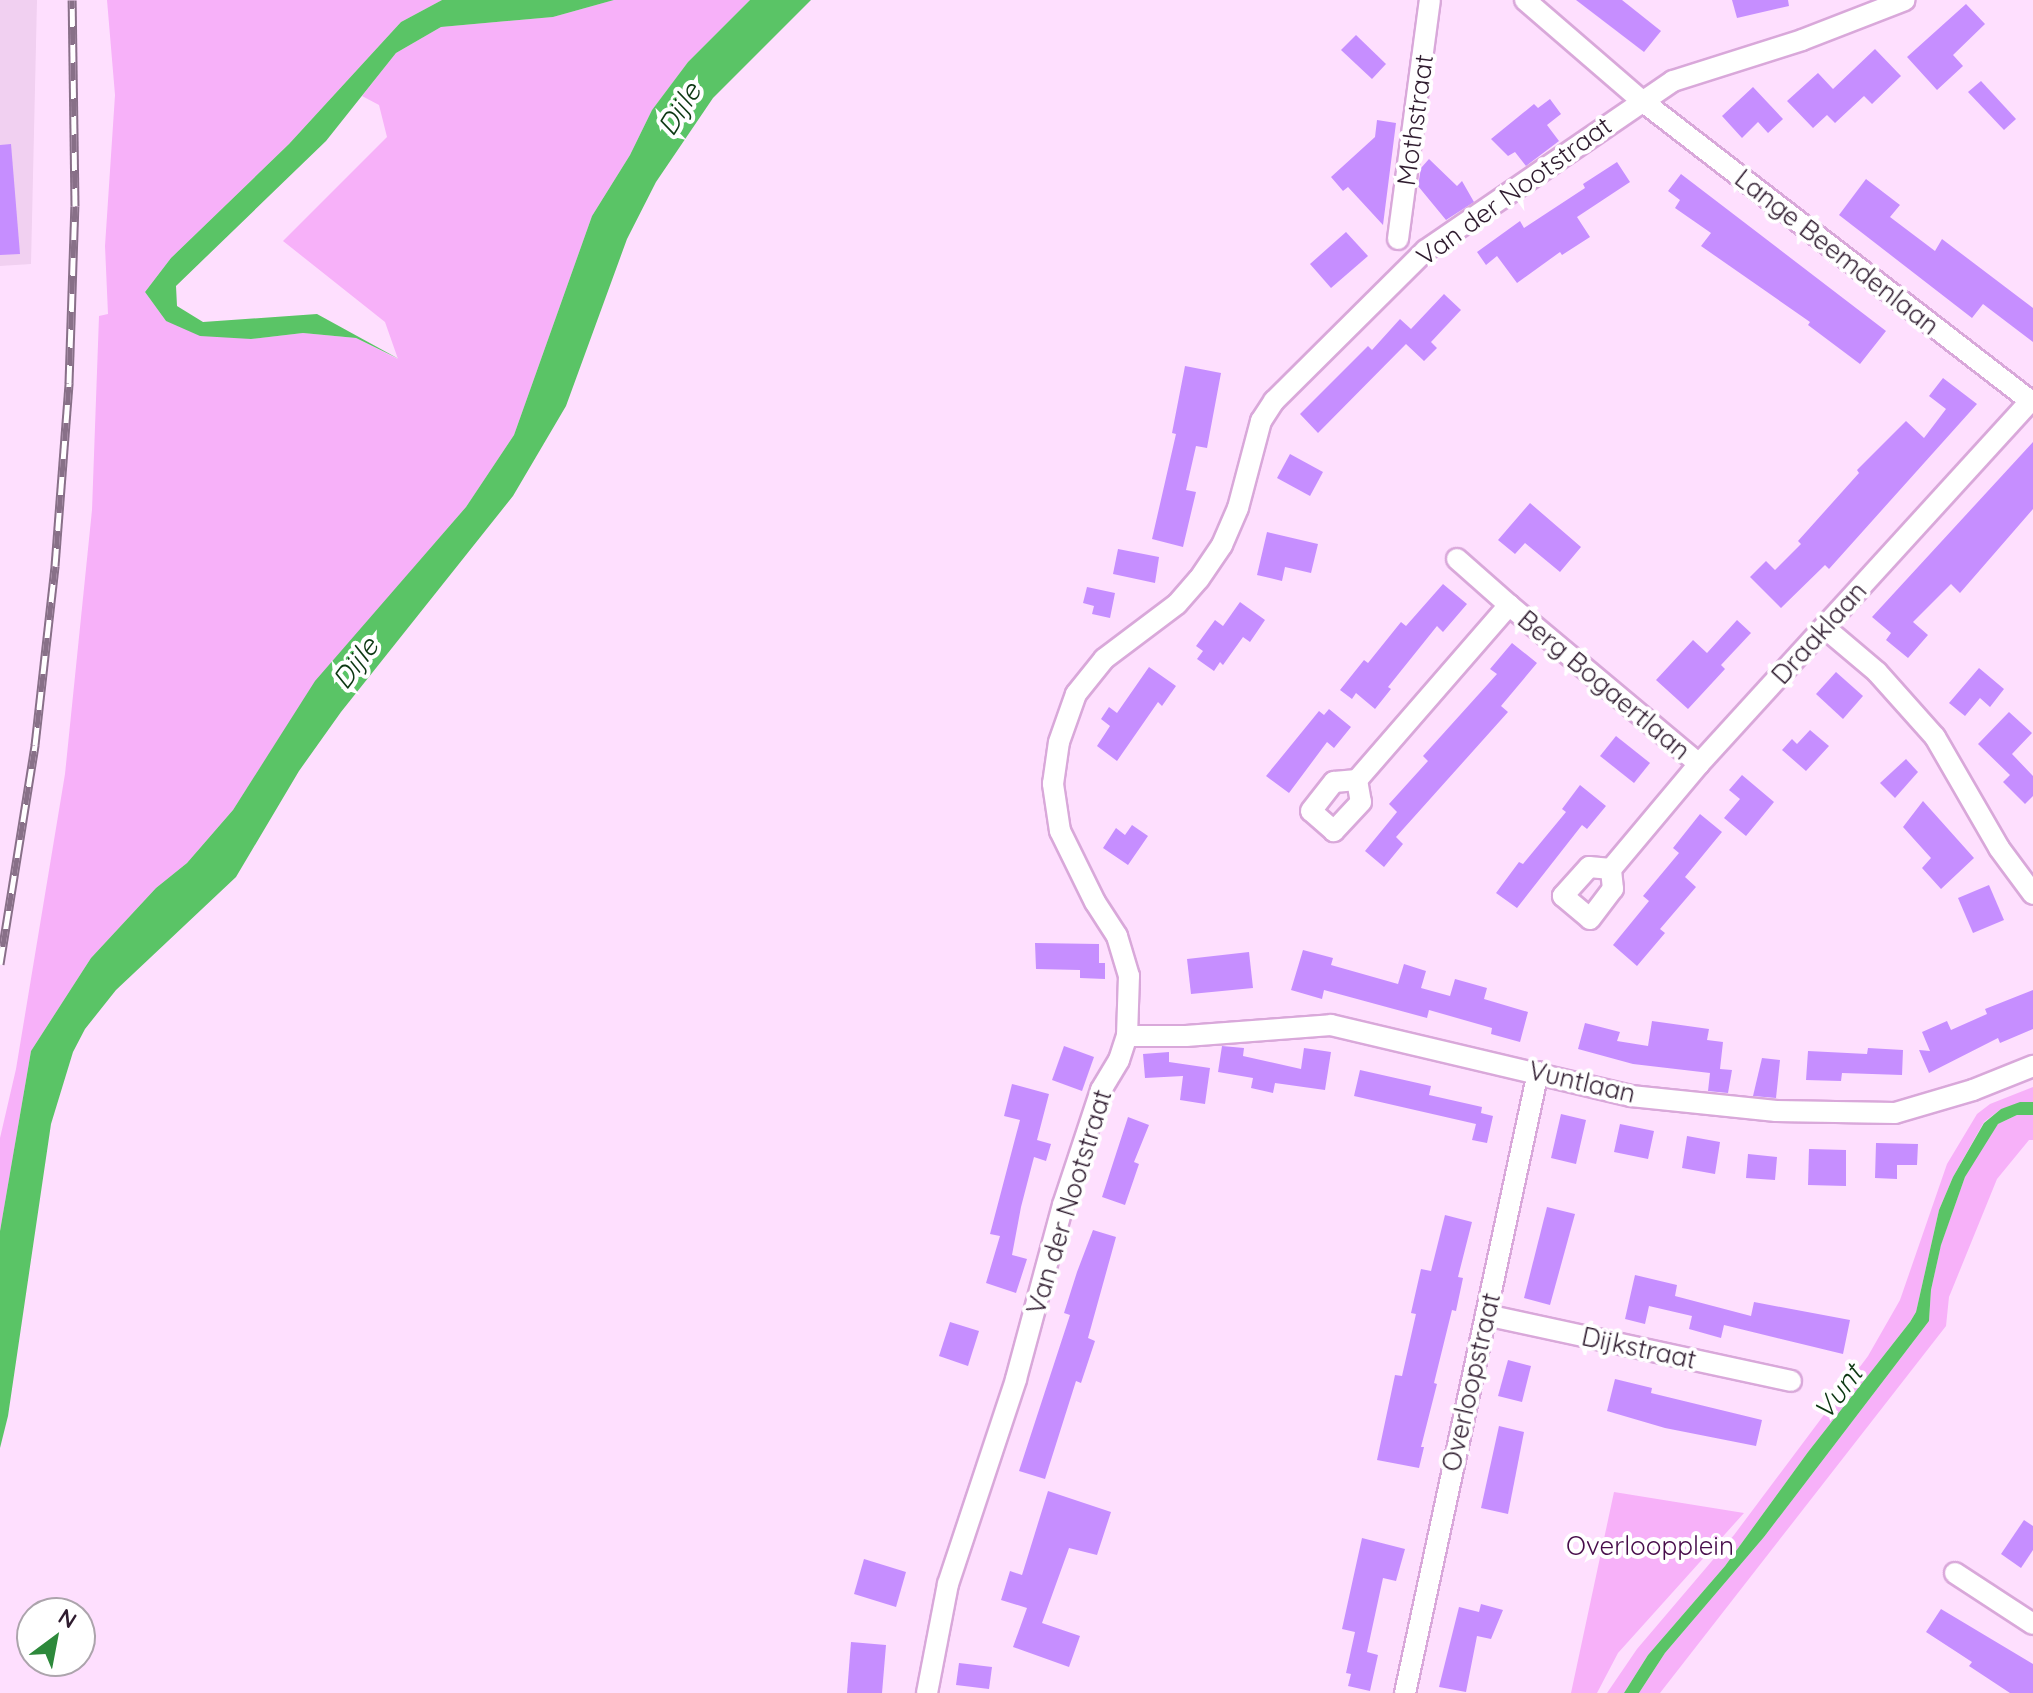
<!DOCTYPE html>
<html>
<head>
<meta charset="utf-8">
<style>
  body { margin:0 }
  #map { position:relative; width:2033px; height:1693px; overflow:hidden; background:#fedffe; font-family:Quicksand,sans-serif }
  div>[style] { position:absolute }
  .built>* { inset:0; background:#f1d0f1 }
  .green>* { inset:0; background:#f7b1f9 }
  .water>* { inset:0; background:#5ac466 }
  .building>* { inset:0; background:#c68eff }
  .roads { filter:drop-shadow(2px 0 #d9a8da) drop-shadow(-2px 0 #d9a8da) drop-shadow(0 2px #d9a8da) drop-shadow(0 -2px #d9a8da) }
  .minor>* { height:20px; margin:-10px; padding:0 10px; transform-origin:10px; border-radius:10px; background:#fff }
  .rail>* { height:9px; margin-top:-4.5px; transform-origin:0; background:repeating-linear-gradient(90deg,#fff 0 18px,#887088 0 36px); box-sizing:border-box; border-block:2px solid #887088 }
  span { translate:-50% -50%; white-space:nowrap; text-align:center; line-height:1.15; -webkit-text-stroke:8px #fff; paint-order:stroke }
  .street-label { font-size:26px; color:#2f1c2f }
  .park-label { font-size:26px; color:#470c4a }
  .water-label { font-size:28px; color:#0c3712; font-style:italic }
  .north { position:absolute; left:16px; top:1597px; width:80px; height:80px; box-sizing:border-box; background:#fff; border:2px solid #aca4ac; border-radius:50%; rotate:32deg; font-size:22px; font-weight:700; line-height:32px; text-align:center; color:#2f1c2f }
  .north::after { content:''; display:block; margin:auto; width:28px; height:36px; background:#2d893b; clip-path:polygon(50% 0,100% 100%,50% 72%,0 100%) }
</style>
</head>
<body>
<div id="map">
  <div class="built">
    <div style="clip-path:polygon(0 0,37px 0,31px 264px,0 266px)"></div>
  </div>
  <div class="green">
    <div style="clip-path:polygon(107px 0,442px 0,401px 22px,289px 144px,171px 258px,145px 292px,166px 321px,251px 339px,303px 333px,356px 338px,398px 359px,385px 322px,283px 241px,387px 137px,379px 105px,362px 96px,396px 53px,441px 27px,553px 17px,614px 0,750px 0,688px 62px,652px 110px,630px 155px,592px 216px,514px 435px,466px 507px,316px 681px,233px 810px,187px 863px,156px 888px,91px 958px,31px 1051px,0 1231px,0 1138px,16px 1069px,65px 774px,92px 510px,99px 316px,108px 314px,105px 246px,115px 95px)"></div>
    <div style="clip-path:polygon(2033px 1087px,2033px 1102px,2001px 1109px,1984px 1122px,1953px 1177px,1939px 1210px,1916px 1312px,1910px 1322px,1808px 1452px,1725px 1566px,1648px 1655px,1624px 1693px,1607px 1693px,1637px 1649px,1734px 1535px,1868px 1356px,1900px 1300px,1947px 1164px,1977px 1114px,1990px 1104px)"></div>
    <div style="clip-path:polygon(2017px 1115px,2033px 1115px,2033px 1140px,2029px 1140px,1997px 1179px,1949px 1297px,1946px 1326px,1660px 1693px,1639px 1693px,1665px 1653px,1764px 1537px,1929px 1321px,1931px 1290px,1941px 1244px,1965px 1177px,1986px 1138px,1998px 1124px)"></div>
    <div style="clip-path:polygon(1614px 1492px,1744px 1513px,1618px 1653px,1597px 1693px,1571px 1693px)"></div>
  </div>
  <div class="water">
    <div style="clip-path:polygon(442px 0,614px 0,553px 17px,441px 27px,396px 53px,326px 141px,176px 286px,177px 306px,203px 322px,317px 314px,399px 359px,356px 338px,303px 333px,251px 339px,200px 336px,166px 321px,145px 292px,171px 258px,289px 144px,401px 22px)"></div>
    <div style="clip-path:polygon(750px 0,811px 0,713px 98px,656px 182px,627px 239px,566px 406px,513px 496px,341px 712px,299px 771px,236px 877px,116px 990px,85px 1029px,73px 1052px,51px 1124px,8px 1416px,0 1448px,0 1231px,31px 1051px,91px 958px,156px 888px,187px 863px,233px 810px,315px 681px,466px 507px,514px 435px,592px 216px,630px 155px,652px 110px,688px 62px)"></div>
    <div style="clip-path:polygon(2020px 1102px,2033px 1102px,2033px 1115px,2017px 1115px,1998px 1124px,1965px 1177px,1941px 1245px,1931px 1290px,1929px 1321px,1764px 1537px,1665px 1653px,1639px 1693px,1624px 1693px,1648px 1655px,1725px 1566px,1808px 1452px,1910px 1322px,1916px 1312px,1939px 1210px,1953px 1177px,1984px 1123px,2001px 1109px)"></div>
  </div>
  <div class="building">
    <div style="clip-path:polygon(1576px 0,1622px 0,1661px 31px,1644px 52px)"></div>
    <div style="clip-path:polygon(1732px 0,1788px 0,1789px 6px,1737px 18px)"></div>
    <div style="clip-path:polygon(1966px 4px,1985px 24px,1953px 55px,1963px 66px,1937px 90px,1907px 57px)"></div>
    <div style="clip-path:polygon(1356px 35px,1386px 64px,1372px 79px,1341px 50px)"></div>
    <div style="clip-path:polygon(1875px 49px,1901px 76px,1872px 104px,1864px 96px,1835px 123px,1827px 115px,1813px 128px,1787px 101px,1818px 73px,1833px 89px)"></div>
    <div style="clip-path:polygon(1981px 81px,2016px 119px,2004px 130px,1968px 92px)"></div>
    <div style="clip-path:polygon(1753px 87px,1783px 119px,1768px 133px,1758px 122px,1742px 138px,1722px 116px)"></div>
    <div style="clip-path:polygon(1550px 99px,1561px 114px,1547px 125px,1559px 141px,1526px 166px,1515px 152px,1508px 156px,1491px 139px,1534px 104px,1538px 108px)"></div>
    <div style="clip-path:polygon(1377px 120px,1396px 123px,1383px 225px,1348px 187px,1343px 191px,1331px 177px,1375px 137px)"></div>
    <div style="clip-path:polygon(11px 144px,20px 254px,0 255px,0 145px)"></div>
    <div style="clip-path:polygon(1429px 159px,1457px 186px,1462px 181px,1474px 202px,1446px 220px,1418px 186px,1421px 168px)"></div>
    <div style="clip-path:polygon(1617px 162px,1630px 182px,1577px 217px,1590px 237px,1562px 255px,1560px 252px,1517px 283px,1497px 256px,1486px 265px,1477px 252px,1520px 221px,1524px 228px,1585px 188px,1583px 184px)"></div>
    <div style="clip-path:polygon(1681px 174px,1886px 331px,1860px 364px,1808px 325px,1810px 322px,1701px 246px,1711px 233px,1675px 208px,1680px 200px,1668px 191px)"></div>
    <div style="clip-path:polygon(1866px 179px,1900px 205px,1890px 217px,1935px 251px,1942px 239px,2033px 308px,2033px 342px,1983px 304px,1972px 318px,1839px 215px)"></div>
    <div style="clip-path:polygon(1346px 232px,1368px 256px,1331px 288px,1310px 264px)"></div>
    <div style="clip-path:polygon(1444px 294px,1461px 310px,1431px 342px,1437px 348px,1424px 361px,1406px 344px,1318px 433px,1300px 414px,1368px 346px,1372px 350px,1400px 319px,1411px 329px)"></div>
    <div style="clip-path:polygon(1185px 366px,1221px 373px,1207px 448px,1196px 446px,1186px 490px,1196px 492px,1183px 547px,1152px 539px,1176px 434px,1172px 433px)"></div>
    <div style="clip-path:polygon(1943px 378px,1977px 404px,1829px 569px,1825px 565px,1781px 608px,1750px 577px,1766px 561px,1775px 570px,1801px 544px,1798px 541px,1859px 473px,1857px 470px,1906px 421px,1924px 438px,1946px 409px,1929px 396px)"></div>
    <div style="clip-path:polygon(2033px 442px,2033px 509px,1960px 593px,1951px 584px,1913px 622px,1928px 635px,1908px 658px,1886px 640px,1891px 633px,1872px 617px)"></div>
    <div style="clip-path:polygon(1290px 454px,1323px 472px,1310px 496px,1277px 478px)"></div>
    <div style="clip-path:polygon(1530px 503px,1581px 547px,1560px 572px,1525px 543px,1515px 554px,1498px 540px)"></div>
    <div style="clip-path:polygon(1267px 532px,1318px 544px,1311px 573px,1285px 567px,1282px 581px,1257px 575px)"></div>
    <div style="clip-path:polygon(1118px 549px,1159px 557px,1155px 583px,1113px 574px)"></div>
    <div style="clip-path:polygon(1443px 584px,1467px 604px,1443px 632px,1437px 626px,1388px 687px,1391px 689px,1375px 709px,1356px 693px,1352px 699px,1340px 690px,1364px 660px,1368px 663px,1401px 622px,1406px 626px)"></div>
    <div style="clip-path:polygon(1087px 587px,1115px 593px,1110px 618px,1092px 614px,1094px 606px,1083px 603px)"></div>
    <div style="clip-path:polygon(1240px 602px,1265px 620px,1250px 642px,1243px 637px,1223px 665px,1220px 662px,1214px 671px,1197px 659px,1203px 651px,1196px 646px,1215px 620px,1223px 626px)"></div>
    <div style="clip-path:polygon(1737px 620px,1751px 633px,1721px 665px,1725px 669px,1688px 709px,1656px 680px,1693px 640px,1707px 653px)"></div>
    <div style="clip-path:polygon(1512px 643px,1537px 663px,1501px 706px,1508px 712px,1396px 837px,1403px 844px,1384px 867px,1365px 851px,1397px 812px,1389px 804px,1428px 761px,1423px 756px,1497px 674px,1490px 669px)"></div>
    <div style="clip-path:polygon(1149px 667px,1176px 686px,1162px 706px,1158px 702px,1117px 761px,1097px 746px,1110px 726px,1101px 719px,1109px 707px,1117px 713px)"></div>
    <div style="clip-path:polygon(1979px 668px,2004px 689px,1990px 707px,1980px 698px,1965px 716px,1949px 703px)"></div>
    <div style="clip-path:polygon(1836px 672px,1863px 696px,1843px 719px,1816px 694px)"></div>
    <div style="clip-path:polygon(1329px 709px,1351px 727px,1334px 748px,1327px 742px,1289px 793px,1266px 776px,1319px 711px,1324px 715px)"></div>
    <div style="clip-path:polygon(2009px 712px,2032px 733px,2012px 754px,2033px 776px,2033px 796px,2025px 804px,2003px 782px,2010px 775px,1978px 744px)"></div>
    <div style="clip-path:polygon(1810px 730px,1829px 746px,1806px 771px,1782px 750px,1792px 739px,1797px 744px)"></div>
    <div style="clip-path:polygon(1616px 736px,1650px 763px,1634px 783px,1600px 756px)"></div>
    <div style="clip-path:polygon(1906px 759px,1918px 772px,1895px 798px,1880px 783px)"></div>
    <div style="clip-path:polygon(1742px 775px,1774px 802px,1746px 836px,1724px 818px,1740px 799px,1729px 790px)"></div>
    <div style="clip-path:polygon(1580px 785px,1606px 806px,1587px 829px,1582px 825px,1517px 908px,1496px 893px,1519px 862px,1523px 864px,1566px 812px,1562px 809px)"></div>
    <div style="clip-path:polygon(1923px 801px,1974px 858px,1941px 889px,1922px 868px,1931px 858px,1903px 827px)"></div>
    <div style="clip-path:polygon(1700px 814px,1722px 832px,1685px 877px,1696px 887px,1660px 929px,1665px 933px,1637px 966px,1613px 945px,1649px 901px,1643px 896px,1679px 853px,1673px 848px)"></div>
    <div style="clip-path:polygon(1132px 825px,1148px 836px,1128px 865px,1103px 848px,1116px 828px,1125px 835px)"></div>
    <div style="clip-path:polygon(1989px 885px,2004px 920px,1973px 933px,1958px 898px)"></div>
    <div style="clip-path:polygon(1035px 943px,1099px 944px,1099px 963px,1105px 963px,1105px 979px,1080px 978px,1080px 970px,1036px 969px)"></div>
    <div style="clip-path:polygon(1303px 950px,1333px 958px,1331px 965px,1398px 984px,1404px 964px,1426px 971px,1421px 988px,1450px 996px,1455px 979px,1487px 988px,1484px 999px,1528px 1012px,1520px 1042px,1491px 1034px,1492px 1028px,1429px 1010px,1427px 1018px,1324px 990px,1322px 999px,1291px 990px)"></div>
    <div style="clip-path:polygon(1249px 952px,1253px 988px,1191px 994px,1187px 959px)"></div>
    <div style="clip-path:polygon(2033px 990px,2033px 1029px,2000px 1043px,1998px 1038px,1929px 1073px,1919px 1050px,1930px 1051px,1922px 1032px,1947px 1021px,1951px 1030px,1987px 1014px,1985px 1009px)"></div>
    <div style="clip-path:polygon(1652px 1021px,1709px 1029px,1707px 1040px,1723px 1042px,1720px 1069px,1732px 1070px,1728px 1093px,1708px 1091px,1710px 1073px,1633px 1064px,1578px 1049px,1585px 1023px,1620px 1032px,1617px 1041px,1648px 1046px)"></div>
    <div style="clip-path:polygon(1064px 1046px,1094px 1057px,1082px 1091px,1052px 1080px)"></div>
    <div style="clip-path:polygon(1222px 1046px,1244px 1048px,1243px 1056px,1301px 1069px,1304px 1048px,1331px 1052px,1325px 1090px,1275px 1083px,1273px 1093px,1251px 1088px,1253px 1078px,1218px 1072px)"></div>
    <div style="clip-path:polygon(1868px 1048px,1903px 1050px,1902px 1075px,1842px 1073px,1841px 1081px,1806px 1080px,1808px 1051px,1867px 1054px)"></div>
    <div style="clip-path:polygon(1169px 1052px,1169px 1062px,1210px 1068px,1205px 1104px,1180px 1100px,1183px 1076px,1145px 1078px,1143px 1054px)"></div>
    <div style="clip-path:polygon(1762px 1058px,1780px 1060px,1776px 1098px,1753px 1096px)"></div>
    <div style="clip-path:polygon(1360px 1070px,1431px 1086px,1429px 1095px,1482px 1107px,1481px 1113px,1493px 1116px,1487px 1143px,1472px 1140px,1476px 1124px,1354px 1096px)"></div>
    <div style="clip-path:polygon(1012px 1084px,1049px 1094px,1037px 1140px,1051px 1144px,1046px 1161px,1034px 1157px,1021px 1207px,1012px 1255px,1027px 1259px,1016px 1293px,986px 1283px,1000px 1236px,990px 1234px,1020px 1120px,1004px 1116px)"></div>
    <div style="clip-path:polygon(1561px 1114px,1586px 1120px,1576px 1164px,1551px 1158px)"></div>
    <div style="clip-path:polygon(1128px 1117px,1149px 1125px,1134px 1162px,1139px 1164px,1125px 1205px,1102px 1197px)"></div>
    <div style="clip-path:polygon(1620px 1124px,1654px 1131px,1648px 1159px,1614px 1152px)"></div>
    <div style="clip-path:polygon(1687px 1136px,1720px 1142px,1715px 1174px,1682px 1168px)"></div>
    <div style="clip-path:polygon(1876px 1143px,1918px 1144px,1917px 1165px,1897px 1165px,1897px 1179px,1875px 1178px)"></div>
    <div style="clip-path:polygon(1809px 1149px,1846px 1150px,1846px 1186px,1808px 1185px)"></div>
    <div style="clip-path:polygon(1748px 1154px,1777px 1157px,1775px 1180px,1746px 1178px)"></div>
    <div style="clip-path:polygon(1547px 1207px,1575px 1214px,1550px 1305px,1524px 1298px)"></div>
    <div style="clip-path:polygon(1445px 1215px,1472px 1222px,1458px 1277px,1463px 1278px,1456px 1311px,1452px 1310px,1434px 1383px,1437px 1384px,1421px 1447px,1424px 1447px,1419px 1468px,1377px 1460px,1395px 1375px,1402px 1376px,1416px 1314px,1411px 1313px,1421px 1269px,1431px 1271px)"></div>
    <div style="clip-path:polygon(1093px 1230px,1116px 1237px,1088px 1338px,1095px 1341px,1081px 1383px,1076px 1381px,1045px 1479px,1019px 1471px,1070px 1315px,1064px 1313px,1077px 1272px)"></div>
    <div style="clip-path:polygon(1635px 1275px,1677px 1285px,1675px 1296px,1751px 1316px,1754px 1302px,1850px 1320px,1843px 1354px,1724px 1325px,1721px 1338px,1689px 1329px,1692px 1316px,1649px 1306px,1645px 1324px,1625px 1319px)"></div>
    <div style="clip-path:polygon(950px 1322px,979px 1331px,968px 1366px,939px 1356px)"></div>
    <div style="clip-path:polygon(1508px 1360px,1531px 1366px,1522px 1402px,1498px 1396px)"></div>
    <div style="clip-path:polygon(1615px 1379px,1652px 1388px,1651px 1393px,1762px 1420px,1756px 1446px,1665px 1428px,1607px 1411px)"></div>
    <div style="clip-path:polygon(1499px 1426px,1524px 1432px,1508px 1514px,1481px 1508px)"></div>
    <div style="clip-path:polygon(1048px 1491px,1111px 1512px,1097px 1555px,1069px 1548px,1042px 1623px,1080px 1636px,1069px 1667px,1013px 1647px,1027px 1608px,1001px 1600px,1010px 1571px,1022px 1575px)"></div>
    <div style="clip-path:polygon(2024px 1520px,2033px 1526px,2033px 1550px,2021px 1568px,2001px 1554px)"></div>
    <div style="clip-path:polygon(1362px 1538px,1405px 1549px,1396px 1581px,1383px 1578px,1367px 1652px,1378px 1655px,1370px 1691px,1348px 1686px,1351px 1674px,1346px 1673px,1355px 1632px,1342px 1629px)"></div>
    <div style="clip-path:polygon(864px 1559px,906px 1572px,896px 1607px,854px 1594px)"></div>
    <div style="clip-path:polygon(1481px 1604px,1503px 1610px,1491px 1639px,1477px 1636px,1466px 1692px,1439px 1687px,1459px 1607px,1479px 1612px)"></div>
    <div style="clip-path:polygon(1941px 1609px,2033px 1664px,2033px 1693px,2010px 1693px,1969px 1666px,1972px 1662px,1926px 1632px)"></div>
    <div style="clip-path:polygon(851px 1642px,886px 1645px,882px 1693px,847px 1693px)"></div>
    <div style="clip-path:polygon(959px 1663px,992px 1667px,989px 1689px,956px 1685px)"></div>
  </div>
  <div class="roads">
    <div class="minor">
      <div style="left:1525px;top:0;width:153px;rotate:40.8deg"></div>
      <div style="left:1641px;top:100px;width:495px;rotate:37.7deg"></div>
      <div style="left:1398px;top:239px;width:241px;rotate:-82.4deg"></div>
      <div style="left:1457px;top:559px;width:69px;rotate:41.5deg"></div>
      <div style="left:1825px;top:628px;width:68px;rotate:40.2deg"></div>
      <div style="left:1877px;top:672px;width:87px;rotate:48.3deg"></div>
      <div style="left:1935px;top:737px;width:128px;rotate:60deg"></div>
      <div style="left:1999px;top:848px;width:57px;rotate:53.5deg"></div>
      <div style="left:1357px;top:780px;width:22px;rotate:80deg"></div>
      <div style="left:1361px;top:802px;width:40px;rotate:133deg"></div>
      <div style="left:1334px;top:831px;width:30px;rotate:-139deg"></div>
      <div style="left:1311px;top:811px;width:37px;rotate:-52deg"></div>
      <div style="left:1334px;top:782px;width:23px;rotate:-5deg"></div>
      <div style="left:1357px;top:780px;width:232px;rotate:-49deg"></div>
      <div style="left:1509px;top:605px;width:248px;rotate:39.9deg"></div>
      <div style="left:1611px;top:869px;width:22px;rotate:-175deg"></div>
      <div style="left:1589px;top:867px;width:39px;rotate:132deg"></div>
      <div style="left:1563px;top:896px;width:35px;rotate:40deg"></div>
      <div style="left:1590px;top:919px;width:38px;rotate:-53deg"></div>
      <div style="left:1613px;top:889px;width:20px;rotate:-96deg"></div>
      <div style="left:1611px;top:869px;width:137px;rotate:-50deg"></div>
      <div style="left:1699px;top:764px;width:491px;rotate:-47.6deg"></div>
      <div style="left:1127px;top:1036px;width:59px"></div>
      <div style="left:1186px;top:1036px;width:145px;rotate:-4.3deg"></div>
      <div style="left:1331px;top:1025px;width:308px;rotate:13.3deg"></div>
      <div style="left:1631px;top:1096px;width:146px;rotate:5.9deg"></div>
      <div style="left:1776px;top:1111px;width:119px;rotate:1deg"></div>
      <div style="left:1895px;top:1113px;width:81px;rotate:-16.4deg"></div>
      <div style="left:1973px;top:1090px;width:65px;rotate:-21.8deg"></div>
      <div style="left:1486px;top:1315px;width:312px;rotate:12.2deg"></div>
      <div style="left:1955px;top:1573px;width:93px;rotate:33.2deg"></div>
      <div style="left:927px;top:1693px;width:111px;rotate:-79.1deg"></div>
      <div style="left:948px;top:1584px;width:216px;rotate:-71.6deg"></div>
      <div style="left:1016px;top:1379px;width:180px;rotate:-74.9deg"></div>
      <div style="left:1063px;top:1205px;width:121px;rotate:-71.7deg"></div>
      <div style="left:1101px;top:1090px;width:35px;rotate:-59deg"></div>
      <div style="left:1119px;top:1060px;width:25px;rotate:-72deg"></div>
      <div style="left:1127px;top:1036px;width:60px;rotate:-88.1deg"></div>
      <div style="left:1129px;top:976px;width:42px;rotate:-106.7deg"></div>
      <div style="left:1117px;top:936px;width:40px;rotate:-122.9deg"></div>
      <div style="left:1095px;top:902px;width:79px;rotate:-116.2deg"></div>
      <div style="left:1060px;top:831px;width:48px;rotate:-98.5deg"></div>
      <div style="left:1053px;top:784px;width:42px;rotate:-81.9deg"></div>
      <div style="left:1059px;top:742px;width:51px;rotate:-70.5deg"></div>
      <div style="left:1076px;top:694px;width:45px;rotate:-51.3deg"></div>
      <div style="left:1104px;top:659px;width:91px;rotate:-37deg"></div>
      <div style="left:1177px;top:604px;width:33px;rotate:-49deg"></div>
      <div style="left:1199px;top:579px;width:41px;rotate:-55.9deg"></div>
      <div style="left:1222px;top:545px;width:40px;rotate:-66.6deg"></div>
      <div style="left:1238px;top:508px;width:90px;rotate:-75.2deg"></div>
      <div style="left:1261px;top:421px;width:24px;rotate:-57deg"></div>
      <div style="left:1274px;top:401px;width:214px;rotate:-44.8deg"></div>
      <div style="left:1426px;top:250px;width:299px;rotate:-34.4deg"></div>
      <div style="left:1673px;top:81px;width:135px;rotate:-17.6deg"></div>
      <div style="left:1802px;top:40px;width:110px;rotate:-21.2deg"></div>
      <div style="left:1405px;top:1693px;width:635px;rotate:-77.91deg"></div>
    </div>
  </div>
  <div class="rail">
    <div style="left:0;top:964px;width:222px;rotate:-80.9deg"></div>
    <div style="left:35px;top:745px;width:180px;rotate:-83.6deg"></div>
    <div style="left:55px;top:566px;width:184px;rotate:-85.6deg"></div>
    <div style="left:69px;top:383px;width:177px;rotate:-88.1deg"></div>
    <div style="left:75px;top:206px;width:206px;rotate:-90.8deg"></div>
  </div>
  <div class="street-label">
    <span style="left:1415px;top:120px;rotate:-82deg">Mothstraat</span>
    <span style="left:1514px;top:191px;rotate:-36deg">Van der Nootstraat</span>
    <span style="left:1837px;top:252px;rotate:38deg">Lange Beemdenlaan</span>
    <span style="left:1819px;top:633px;rotate:-48deg">Draaklaan</span>
    <span style="left:1604px;top:685px;rotate:40deg">Berg Bogaertlaan</span>
    <span style="left:1582px;top:1082px;rotate:13deg">Vuntlaan</span>
    <span style="left:1069px;top:1202px;rotate:-73deg">Van der Nootstraat</span>
    <span style="left:1639px;top:1348px;rotate:12deg">Dijkstraat</span>
    <span style="left:1471px;top:1382px;rotate:-77deg">Overloopstraat</span>
  </div>
  <div class="park-label">
    <span style="left:1650px;top:1546px">Overloopplein</span>
  </div>
  <div class="water-label">
    <span style="left:679px;top:109px;rotate:-58deg">Dijle</span>
    <span style="left:355px;top:663px;rotate:-53deg">Dijle</span>
    <span style="left:1838px;top:1392px;rotate:-53deg">Vunt</span>
  </div>
  <div class="north">N</div>
</div>
</body>
</html>
